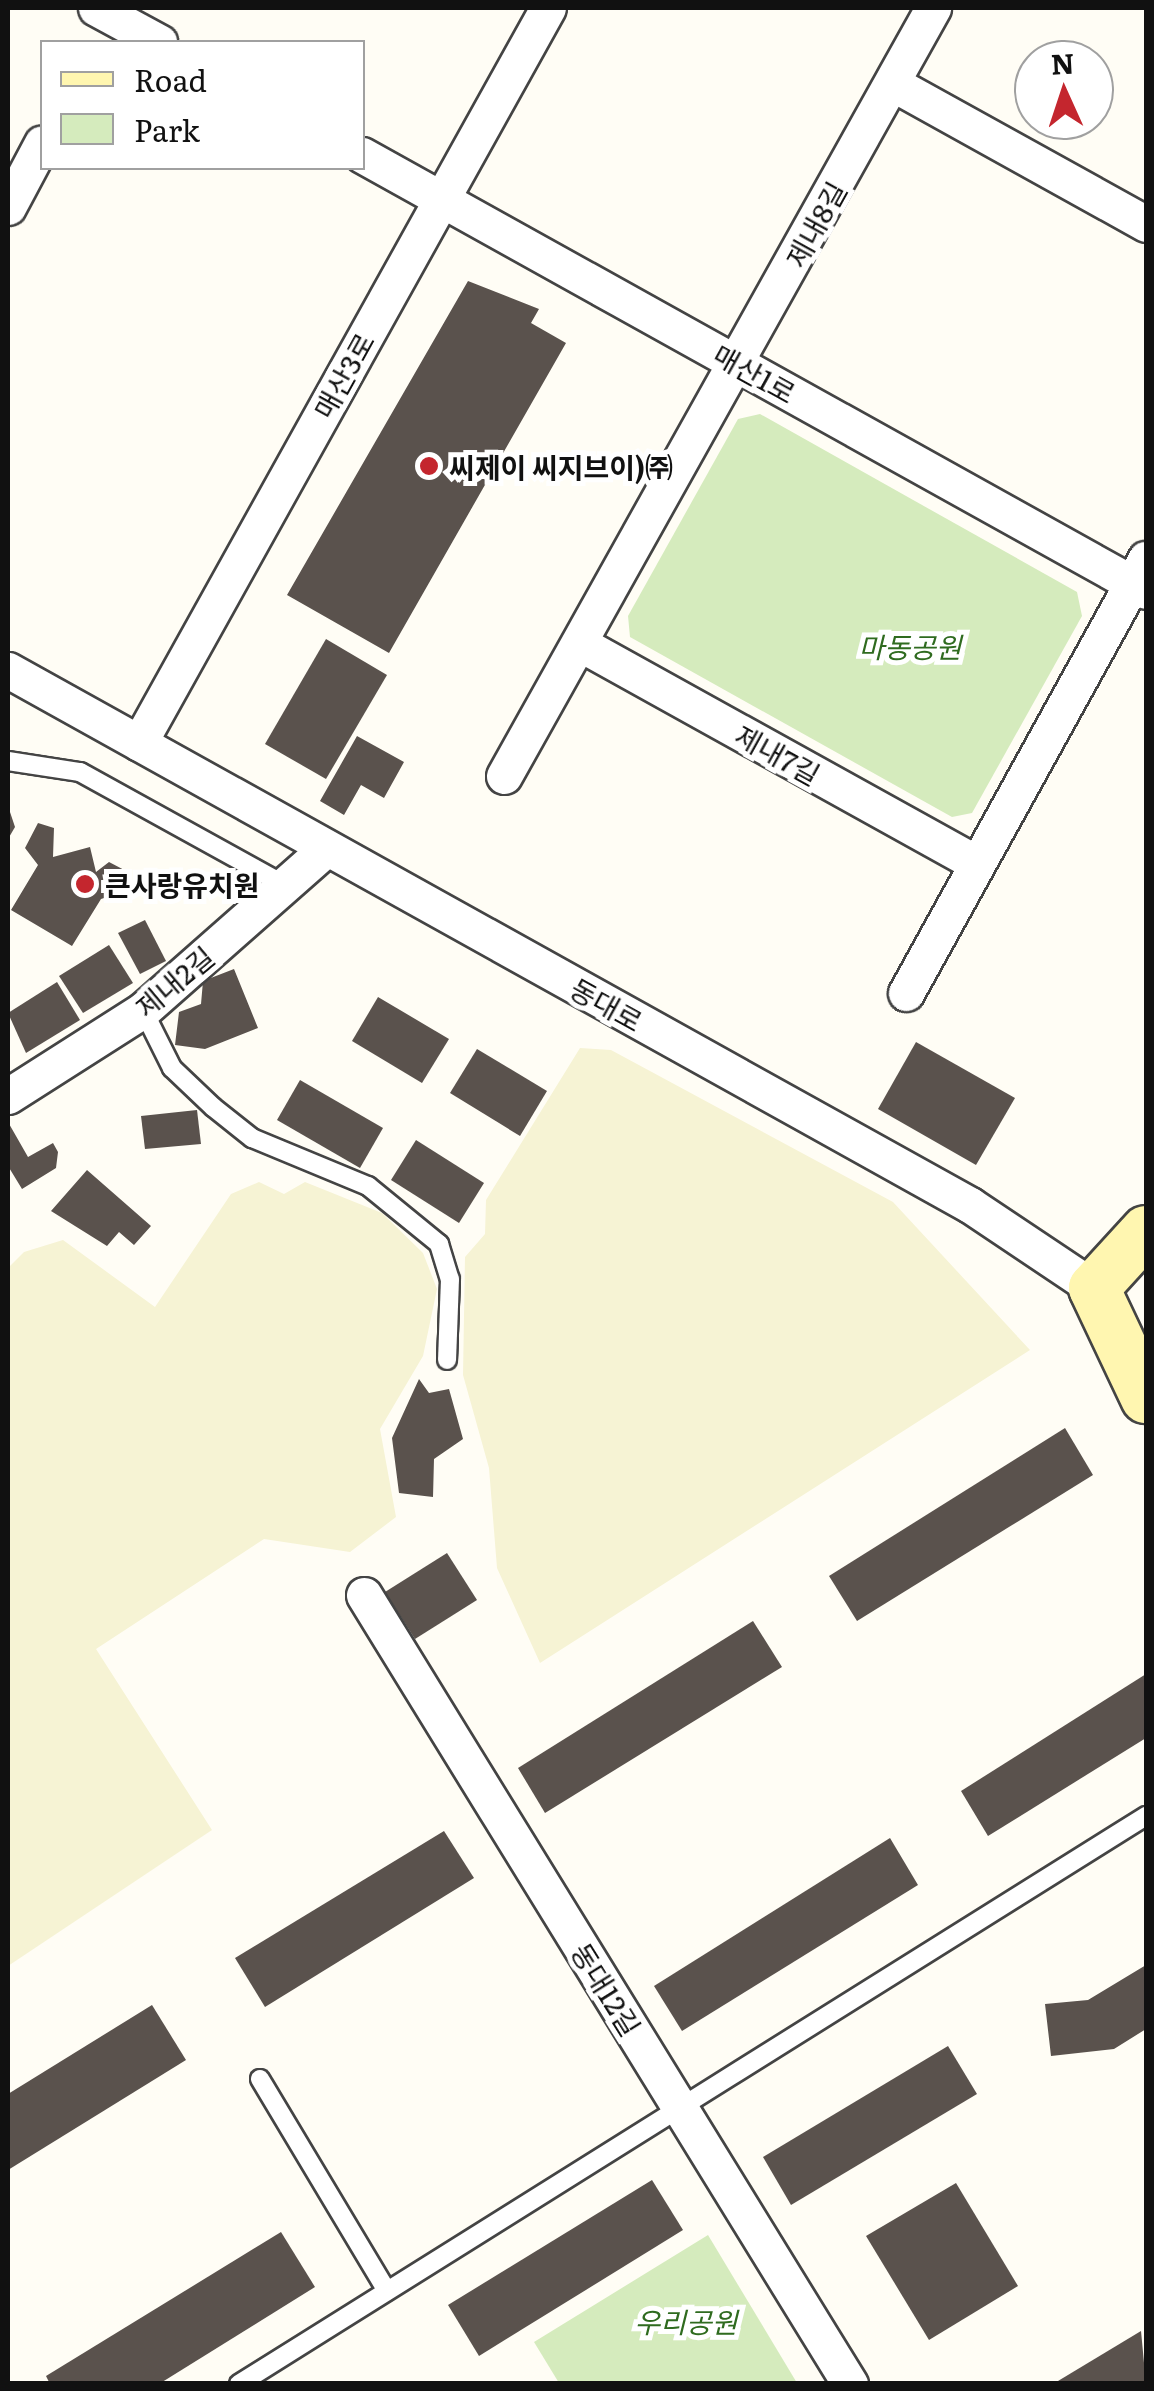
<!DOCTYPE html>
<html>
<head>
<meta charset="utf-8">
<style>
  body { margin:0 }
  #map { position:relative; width:1154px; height:2391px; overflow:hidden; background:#fffdf5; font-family:Literata,"Noto Sans KR",serif }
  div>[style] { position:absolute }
  .farmland>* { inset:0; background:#f6f3d4 }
  .green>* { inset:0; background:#d5ebbd }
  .building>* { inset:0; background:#5a524d }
  .roads { filter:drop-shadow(2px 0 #444) drop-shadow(-2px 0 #444) drop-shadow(0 2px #444) drop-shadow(0 -2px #444) }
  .lane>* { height:18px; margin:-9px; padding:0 9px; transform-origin:9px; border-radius:9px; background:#fff }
  .street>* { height:35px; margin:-17.5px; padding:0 17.5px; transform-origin:17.5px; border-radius:17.5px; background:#fff }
  .secondary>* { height:50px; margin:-25px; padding:0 25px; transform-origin:25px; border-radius:25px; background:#fff6b0 }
  .dots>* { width:28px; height:28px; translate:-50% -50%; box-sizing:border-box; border:5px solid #fff; border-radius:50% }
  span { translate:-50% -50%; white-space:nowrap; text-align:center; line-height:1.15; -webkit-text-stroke:10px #fff; paint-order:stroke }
  .street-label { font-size:28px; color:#111 }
  .poi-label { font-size:28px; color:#111; font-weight:700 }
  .left { translate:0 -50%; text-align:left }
  .park-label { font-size:28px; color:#2f6b1f; font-style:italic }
  .frame { position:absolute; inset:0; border:10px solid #111; pointer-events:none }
  .legend { position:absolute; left:40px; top:40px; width:325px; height:130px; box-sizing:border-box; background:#fff; border:2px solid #a0a0a0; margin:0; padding:12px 18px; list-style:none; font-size:30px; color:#111 }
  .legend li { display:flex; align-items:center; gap:20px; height:50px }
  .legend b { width:50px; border:2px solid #a0a0a0 }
  .north { position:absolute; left:1014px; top:40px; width:100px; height:100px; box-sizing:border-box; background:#fff; border:2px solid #a0a0a0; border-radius:50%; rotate:357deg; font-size:28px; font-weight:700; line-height:40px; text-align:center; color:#111 }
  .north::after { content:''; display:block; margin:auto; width:35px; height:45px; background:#c4262e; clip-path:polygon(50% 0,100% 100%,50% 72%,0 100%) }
</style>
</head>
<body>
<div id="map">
  <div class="farmland">
    <div style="clip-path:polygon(580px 1048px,611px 1050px,893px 1202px,1030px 1350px,540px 1663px,497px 1568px,489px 1468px,463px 1375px,465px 1257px,485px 1234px,486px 1200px)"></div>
    <div style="clip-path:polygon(259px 1182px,284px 1194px,305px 1182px,382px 1213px,423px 1253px,437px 1289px,423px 1356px,380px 1429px,396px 1517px,350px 1552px,264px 1539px,96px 1649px,212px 1830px,8px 1966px,8px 1268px,24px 1252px,63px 1240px,155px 1307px,231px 1194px)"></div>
  </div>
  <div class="green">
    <div style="clip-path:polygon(760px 414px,1077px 592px,1082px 616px,972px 813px,952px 817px,630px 637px,628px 616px,738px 419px)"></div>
    <div style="clip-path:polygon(708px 2235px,797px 2383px,559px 2383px,534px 2342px)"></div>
  </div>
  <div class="building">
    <div style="clip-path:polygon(468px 281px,539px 309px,531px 323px,566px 343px,389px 653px,287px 595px)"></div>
    <div style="clip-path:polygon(326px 639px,387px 675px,326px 779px,265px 744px)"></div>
    <div style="clip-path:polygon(357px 736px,404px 762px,384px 798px,361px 785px,344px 815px,320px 801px)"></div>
    <div style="clip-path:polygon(8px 806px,15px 827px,8px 839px)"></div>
    <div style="clip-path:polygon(38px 823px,54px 828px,53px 857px,90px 847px,96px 872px,109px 862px,130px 873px,126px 891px,101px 899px,72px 946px,11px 910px,38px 865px,25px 848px)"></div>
    <div style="clip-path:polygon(145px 920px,166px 961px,140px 974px,118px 933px)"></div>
    <div style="clip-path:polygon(109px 945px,133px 983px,83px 1013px,59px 976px)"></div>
    <div style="clip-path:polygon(234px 969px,258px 1028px,205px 1049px,175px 1045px,179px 1012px,201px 1004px,203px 981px)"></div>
    <div style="clip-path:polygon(57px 982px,80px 1020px,26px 1053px,8px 1013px)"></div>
    <div style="clip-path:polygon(378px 997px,449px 1039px,422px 1083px,352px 1041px)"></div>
    <div style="clip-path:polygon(916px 1042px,1015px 1098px,976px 1165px,878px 1109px)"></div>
    <div style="clip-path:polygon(477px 1049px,547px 1091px,520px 1136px,450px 1093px)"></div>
    <div style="clip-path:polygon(300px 1080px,383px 1128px,360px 1168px,277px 1120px)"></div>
    <div style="clip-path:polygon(197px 1110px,201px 1144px,145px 1149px,141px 1116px)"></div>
    <div style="clip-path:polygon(8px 1122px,28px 1157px,53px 1143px,58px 1152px,56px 1168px,22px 1189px,8px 1166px)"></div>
    <div style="clip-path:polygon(416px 1140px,484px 1183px,459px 1223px,391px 1180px)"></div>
    <div style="clip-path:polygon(87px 1170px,151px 1226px,134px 1245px,119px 1232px,107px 1246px,51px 1211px)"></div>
    <div style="clip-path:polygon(419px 1379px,429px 1393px,449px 1389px,463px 1439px,434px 1459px,433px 1497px,399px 1493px,392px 1438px)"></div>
    <div style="clip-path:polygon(1065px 1428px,1093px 1475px,857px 1621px,829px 1576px)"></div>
    <div style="clip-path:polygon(447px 1553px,477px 1600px,415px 1639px,385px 1592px)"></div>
    <div style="clip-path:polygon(753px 1621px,782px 1667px,545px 1813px,518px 1768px)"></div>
    <div style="clip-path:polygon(1146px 1674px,1146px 1738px,988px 1836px,961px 1791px)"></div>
    <div style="clip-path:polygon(444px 1831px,474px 1878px,265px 2007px,235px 1958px)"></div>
    <div style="clip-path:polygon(890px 1838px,918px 1885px,682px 2031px,654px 1986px)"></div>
    <div style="clip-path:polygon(1146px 1965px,1146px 2029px,1114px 2049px,1051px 2056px,1045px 2004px,1088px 2000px)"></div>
    <div style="clip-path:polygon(152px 2005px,186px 2060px,8px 2170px,8px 2094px)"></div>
    <div style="clip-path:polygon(948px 2046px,977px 2094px,791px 2205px,763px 2157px)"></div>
    <div style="clip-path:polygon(652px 2180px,683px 2230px,479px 2356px,448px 2305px)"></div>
    <div style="clip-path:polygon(956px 2183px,1018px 2286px,929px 2340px,866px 2236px)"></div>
    <div style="clip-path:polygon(281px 2232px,315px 2287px,159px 2384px,50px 2384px,46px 2376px)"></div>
    <div style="clip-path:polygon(1141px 2331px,1146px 2384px,1053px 2384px)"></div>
  </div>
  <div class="roads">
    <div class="lane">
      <div style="left:8px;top:761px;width:73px;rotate:8.7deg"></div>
      <div style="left:80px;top:772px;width:234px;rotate:28.9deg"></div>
      <div style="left:143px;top:1010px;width:65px;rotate:63.4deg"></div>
      <div style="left:172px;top:1068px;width:57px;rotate:43.6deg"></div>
      <div style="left:213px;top:1107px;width:50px;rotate:38.5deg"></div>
      <div style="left:252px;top:1138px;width:126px;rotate:22.5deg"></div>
      <div style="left:368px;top:1186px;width:92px;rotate:39.2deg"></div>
      <div style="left:439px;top:1244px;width:37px;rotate:73deg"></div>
      <div style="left:450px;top:1279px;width:81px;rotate:92.1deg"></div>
      <div style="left:260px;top:2079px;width:247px;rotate:59.1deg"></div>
      <div style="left:239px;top:2384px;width:1070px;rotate:-32.06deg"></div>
    </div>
    <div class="street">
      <div style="left:96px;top:8px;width:72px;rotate:28.4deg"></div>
      <div style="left:892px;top:83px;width:291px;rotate:29deg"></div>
      <div style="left:362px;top:155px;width:897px;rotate:29.08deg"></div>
      <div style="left:8px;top:207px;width:72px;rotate:-62deg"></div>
      <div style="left:579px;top:643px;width:455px;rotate:29deg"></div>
      <div style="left:8px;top:670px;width:1101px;rotate:29.08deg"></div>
      <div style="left:970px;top:1205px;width:149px;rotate:33.8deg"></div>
      <div style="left:139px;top:743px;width:841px;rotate:-60.91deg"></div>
      <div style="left:504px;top:776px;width:880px;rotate:-60.81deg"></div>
      <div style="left:906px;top:993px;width:496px;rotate:-61.1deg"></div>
      <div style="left:8px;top:1096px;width:160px;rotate:-32.5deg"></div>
      <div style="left:143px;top:1010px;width:245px;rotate:-41.4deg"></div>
      <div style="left:364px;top:1595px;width:927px;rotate:58.37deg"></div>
    </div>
    <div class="secondary">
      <div style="left:1146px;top:1231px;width:77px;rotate:132.4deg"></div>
      <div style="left:1094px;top:1288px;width:122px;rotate:64.7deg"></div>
    </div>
  </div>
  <div class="dots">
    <div style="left:429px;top:466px;background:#c4262e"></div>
    <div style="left:85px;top:884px;background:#c4262e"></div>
  </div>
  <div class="street-label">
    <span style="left:815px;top:224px;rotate:-61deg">제내8길</span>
    <span style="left:755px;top:373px;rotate:29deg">매산1로</span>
    <span style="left:343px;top:375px;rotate:-61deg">매산3로</span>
    <span style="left:778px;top:754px;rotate:29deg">제내7길</span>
    <span style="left:174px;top:981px;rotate:-40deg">제내2길</span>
    <span style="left:607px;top:1004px;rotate:29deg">동대로</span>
    <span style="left:607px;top:1989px;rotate:58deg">동대12길</span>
  </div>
  <div class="poi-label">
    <span class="left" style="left:449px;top:466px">씨제이 씨지브이)㈜</span>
    <span class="left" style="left:105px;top:884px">큰사랑유치원</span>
  </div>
  <div class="park-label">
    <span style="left:910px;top:646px">마동공원</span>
    <span style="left:686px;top:2321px">우리공원</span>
  </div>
  <div class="frame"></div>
  <ul class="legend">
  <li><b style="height:12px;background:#fff6b0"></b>Road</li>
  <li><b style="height:28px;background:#d5ebbd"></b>Park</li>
  </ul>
  <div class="north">N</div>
</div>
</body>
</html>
